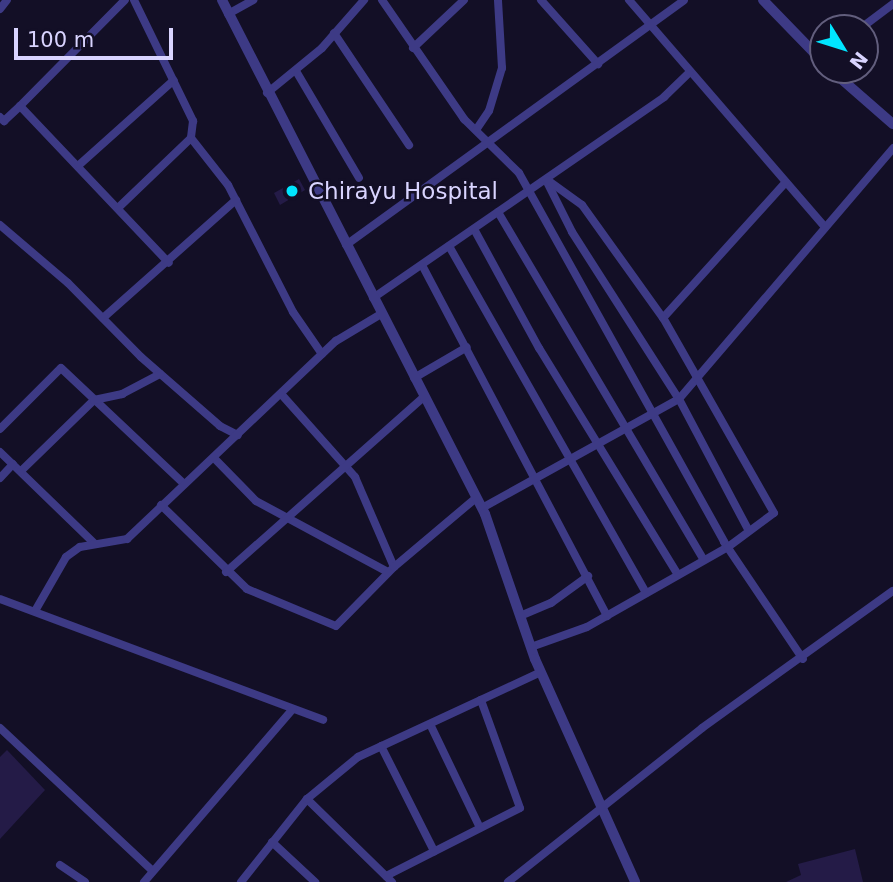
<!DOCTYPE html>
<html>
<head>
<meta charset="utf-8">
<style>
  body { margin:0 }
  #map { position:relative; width:893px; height:882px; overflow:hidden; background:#130f26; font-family:"DejaVu Sans",sans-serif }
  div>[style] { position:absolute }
  .building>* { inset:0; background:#241b47 }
  .minor>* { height:8px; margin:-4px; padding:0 4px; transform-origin:4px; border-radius:4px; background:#3d3a85 }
  .tertiary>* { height:10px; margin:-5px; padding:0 5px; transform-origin:5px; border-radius:5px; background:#3d3a85 }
  .dots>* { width:19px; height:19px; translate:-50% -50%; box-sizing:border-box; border:4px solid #130f26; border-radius:50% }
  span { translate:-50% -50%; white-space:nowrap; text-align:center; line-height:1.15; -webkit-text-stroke:5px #130f26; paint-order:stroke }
  .poi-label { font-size:23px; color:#d9d4ff }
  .left { translate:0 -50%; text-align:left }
  .north { position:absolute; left:809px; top:14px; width:70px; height:70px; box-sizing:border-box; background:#130f26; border:2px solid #625e7d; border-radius:50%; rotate:128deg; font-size:19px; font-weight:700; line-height:28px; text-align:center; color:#d9d4ff }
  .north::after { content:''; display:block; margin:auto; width:24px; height:32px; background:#00e5ff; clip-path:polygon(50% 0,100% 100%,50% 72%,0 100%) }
  .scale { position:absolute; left:14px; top:28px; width:159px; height:32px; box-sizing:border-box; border:4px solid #d9d4ff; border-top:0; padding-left:9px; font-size:21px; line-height:24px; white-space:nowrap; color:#d9d4ff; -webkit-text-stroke:5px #130f26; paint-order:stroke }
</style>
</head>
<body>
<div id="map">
  <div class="building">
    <div style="clip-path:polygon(299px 179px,305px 190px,280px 205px,274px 193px)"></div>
    <div style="clip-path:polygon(7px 750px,45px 790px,0 839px,0 757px)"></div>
    <div style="clip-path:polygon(855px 849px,863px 882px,786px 882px,801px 875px,798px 864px)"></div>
  </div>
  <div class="minor">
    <div style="left:134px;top:0;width:135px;rotate:64deg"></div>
    <div style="left:193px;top:121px;width:17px;rotate:97deg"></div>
    <div style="left:191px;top:138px;width:60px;rotate:51.8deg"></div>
    <div style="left:228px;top:185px;width:143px;rotate:62.9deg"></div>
    <div style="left:293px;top:312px;width:51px;rotate:55.4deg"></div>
    <div style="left:382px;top:0;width:145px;rotate:55.4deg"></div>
    <div style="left:464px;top:119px;width:77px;rotate:44.5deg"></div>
    <div style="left:519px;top:173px;width:422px;rotate:60.9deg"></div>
    <div style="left:724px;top:542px;width:141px;rotate:56deg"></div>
    <div style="left:541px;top:0;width:86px;rotate:48.3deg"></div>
    <div style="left:629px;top:0;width:300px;rotate:49.2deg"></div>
    <div style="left:0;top:9px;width:11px;rotate:-52deg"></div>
    <div style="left:228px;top:14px;width:29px;rotate:-29deg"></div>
    <div style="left:861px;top:28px;width:40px;rotate:-37deg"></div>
    <div style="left:334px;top:33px;width:135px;rotate:56.2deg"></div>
    <div style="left:413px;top:48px;width:70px;rotate:-43.3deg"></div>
    <div style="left:296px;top:71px;width:124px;rotate:59.5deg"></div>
    <div style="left:267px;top:93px;width:71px;rotate:-39.3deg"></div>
    <div style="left:322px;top:48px;width:64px;rotate:-48.8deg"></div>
    <div style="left:20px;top:106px;width:149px;rotate:-45.3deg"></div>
    <div style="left:0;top:117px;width:6px;rotate:45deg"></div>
    <div style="left:4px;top:121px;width:22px;rotate:-43deg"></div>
    <div style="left:20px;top:106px;width:216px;rotate:46.5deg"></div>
    <div style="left:476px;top:130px;width:23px;rotate:-56deg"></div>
    <div style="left:489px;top:111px;width:45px;rotate:-73.2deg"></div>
    <div style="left:502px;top:68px;width:68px;rotate:-93.4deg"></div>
    <div style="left:79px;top:165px;width:127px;rotate:-41.8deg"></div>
    <div style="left:547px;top:182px;width:56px;rotate:63.4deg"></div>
    <div style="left:572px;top:232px;width:198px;rotate:57.4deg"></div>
    <div style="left:679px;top:399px;width:149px;rotate:62.1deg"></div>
    <div style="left:118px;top:208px;width:101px;rotate:-43.8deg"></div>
    <div style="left:498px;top:212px;width:404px;rotate:59.4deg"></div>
    <div style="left:0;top:225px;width:89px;rotate:40.5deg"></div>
    <div style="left:68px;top:283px;width:104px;rotate:45.4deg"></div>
    <div style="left:141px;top:357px;width:105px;rotate:41.1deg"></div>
    <div style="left:220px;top:426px;width:20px;rotate:27deg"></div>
    <div style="left:474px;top:229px;width:136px;rotate:61.4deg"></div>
    <div style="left:539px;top:348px;width:266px;rotate:58.5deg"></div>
    <div style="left:346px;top:245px;width:417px;rotate:-35.9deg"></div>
    <div style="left:449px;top:246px;width:399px;rotate:60.4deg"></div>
    <div style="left:422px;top:265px;width:397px;rotate:62.2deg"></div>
    <div style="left:373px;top:298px;width:354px;rotate:-34.6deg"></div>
    <div style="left:664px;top:97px;width:35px;rotate:-44deg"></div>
    <div style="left:103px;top:318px;width:178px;rotate:-41.6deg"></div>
    <div style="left:663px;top:318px;width:183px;rotate:-47.9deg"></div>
    <div style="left:414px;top:378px;width:61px;rotate:-30.3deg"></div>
    <div style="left:282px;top:395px;width:110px;rotate:48.3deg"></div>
    <div style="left:355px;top:477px;width:98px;rotate:66.6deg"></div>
    <div style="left:0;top:429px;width:86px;rotate:-45deg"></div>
    <div style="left:61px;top:368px;width:169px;rotate:43.3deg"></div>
    <div style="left:0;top:452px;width:131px;rotate:44.1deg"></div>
    <div style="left:214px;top:458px;width:60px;rotate:45.7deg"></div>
    <div style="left:256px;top:501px;width:150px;rotate:28.3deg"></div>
    <div style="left:21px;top:471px;width:102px;rotate:-44.2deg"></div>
    <div style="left:94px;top:400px;width:29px;rotate:-12deg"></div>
    <div style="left:122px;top:394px;width:43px;rotate:-27.8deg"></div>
    <div style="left:0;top:478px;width:19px;rotate:-47deg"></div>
    <div style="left:161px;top:505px;width:120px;rotate:44.3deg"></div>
    <div style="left:247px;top:589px;width:96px;rotate:22.6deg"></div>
    <div style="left:336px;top:626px;width:83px;rotate:-45.5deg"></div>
    <div style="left:394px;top:567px;width:107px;rotate:-40.1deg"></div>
    <div style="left:482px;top:508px;width:225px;rotate:-29deg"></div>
    <div style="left:679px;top:399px;width:330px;rotate:-49.5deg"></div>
    <div style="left:226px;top:572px;width:264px;rotate:-41.5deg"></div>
    <div style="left:0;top:599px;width:345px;rotate:20.5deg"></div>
    <div style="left:35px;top:611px;width:62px;rotate:-60.1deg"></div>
    <div style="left:66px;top:557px;width:17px;rotate:-36deg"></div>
    <div style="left:80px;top:547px;width:48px;rotate:-9.7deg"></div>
    <div style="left:127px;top:539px;width:288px;rotate:-43.5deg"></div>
    <div style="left:336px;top:341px;width:52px;rotate:-31deg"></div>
    <div style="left:520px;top:616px;width:34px;rotate:-23deg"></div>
    <div style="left:551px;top:603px;width:46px;rotate:-36.1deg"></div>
    <div style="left:531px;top:647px;width:59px;rotate:-19.7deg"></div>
    <div style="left:587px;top:627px;width:162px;rotate:-29.6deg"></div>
    <div style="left:728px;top:547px;width:57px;rotate:-36.5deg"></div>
    <div style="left:774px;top:513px;width:224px;rotate:-119.6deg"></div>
    <div style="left:663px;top:318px;width:139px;rotate:-125.6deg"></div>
    <div style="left:582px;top:205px;width:44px;rotate:-144.2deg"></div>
    <div style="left:430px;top:724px;width:115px;rotate:64.3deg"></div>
    <div style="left:0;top:728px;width:209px;rotate:43.1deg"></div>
    <div style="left:381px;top:746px;width:118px;rotate:63.2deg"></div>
    <div style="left:272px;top:842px;width:59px;rotate:42.9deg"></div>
    <div style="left:60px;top:865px;width:30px;rotate:34deg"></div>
    <div style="left:386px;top:876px;width:150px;rotate:-26.9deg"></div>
    <div style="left:520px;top:808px;width:115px;rotate:-109.9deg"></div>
    <div style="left:144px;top:882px;width:228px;rotate:-49.3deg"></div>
    <div style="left:241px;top:882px;width:106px;rotate:-51.5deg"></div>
    <div style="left:392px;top:882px;width:119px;rotate:-135.7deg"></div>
    <div style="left:307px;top:799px;width:66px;rotate:-39.5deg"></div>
    <div style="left:358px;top:757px;width:202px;rotate:-24.9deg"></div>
    <div style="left:508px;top:882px;width:248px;rotate:-38.4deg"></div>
    <div style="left:702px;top:728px;width:235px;rotate:-35.7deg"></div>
  </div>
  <div class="tertiary">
    <div style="left:222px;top:0;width:577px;rotate:62.9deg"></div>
    <div style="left:485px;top:514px;width:153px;rotate:71deg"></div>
    <div style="left:535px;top:659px;width:244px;rotate:65.8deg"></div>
    <div style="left:763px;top:0;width:86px;rotate:45.9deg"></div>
    <div style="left:831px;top:70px;width:82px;rotate:41.1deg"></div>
  </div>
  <div class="dots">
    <div style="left:292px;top:191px;background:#00e5ff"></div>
  </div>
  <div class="poi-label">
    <span class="left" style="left:308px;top:191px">Chirayu Hospital</span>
  </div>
  <div class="north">N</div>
  <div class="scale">100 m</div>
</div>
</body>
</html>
